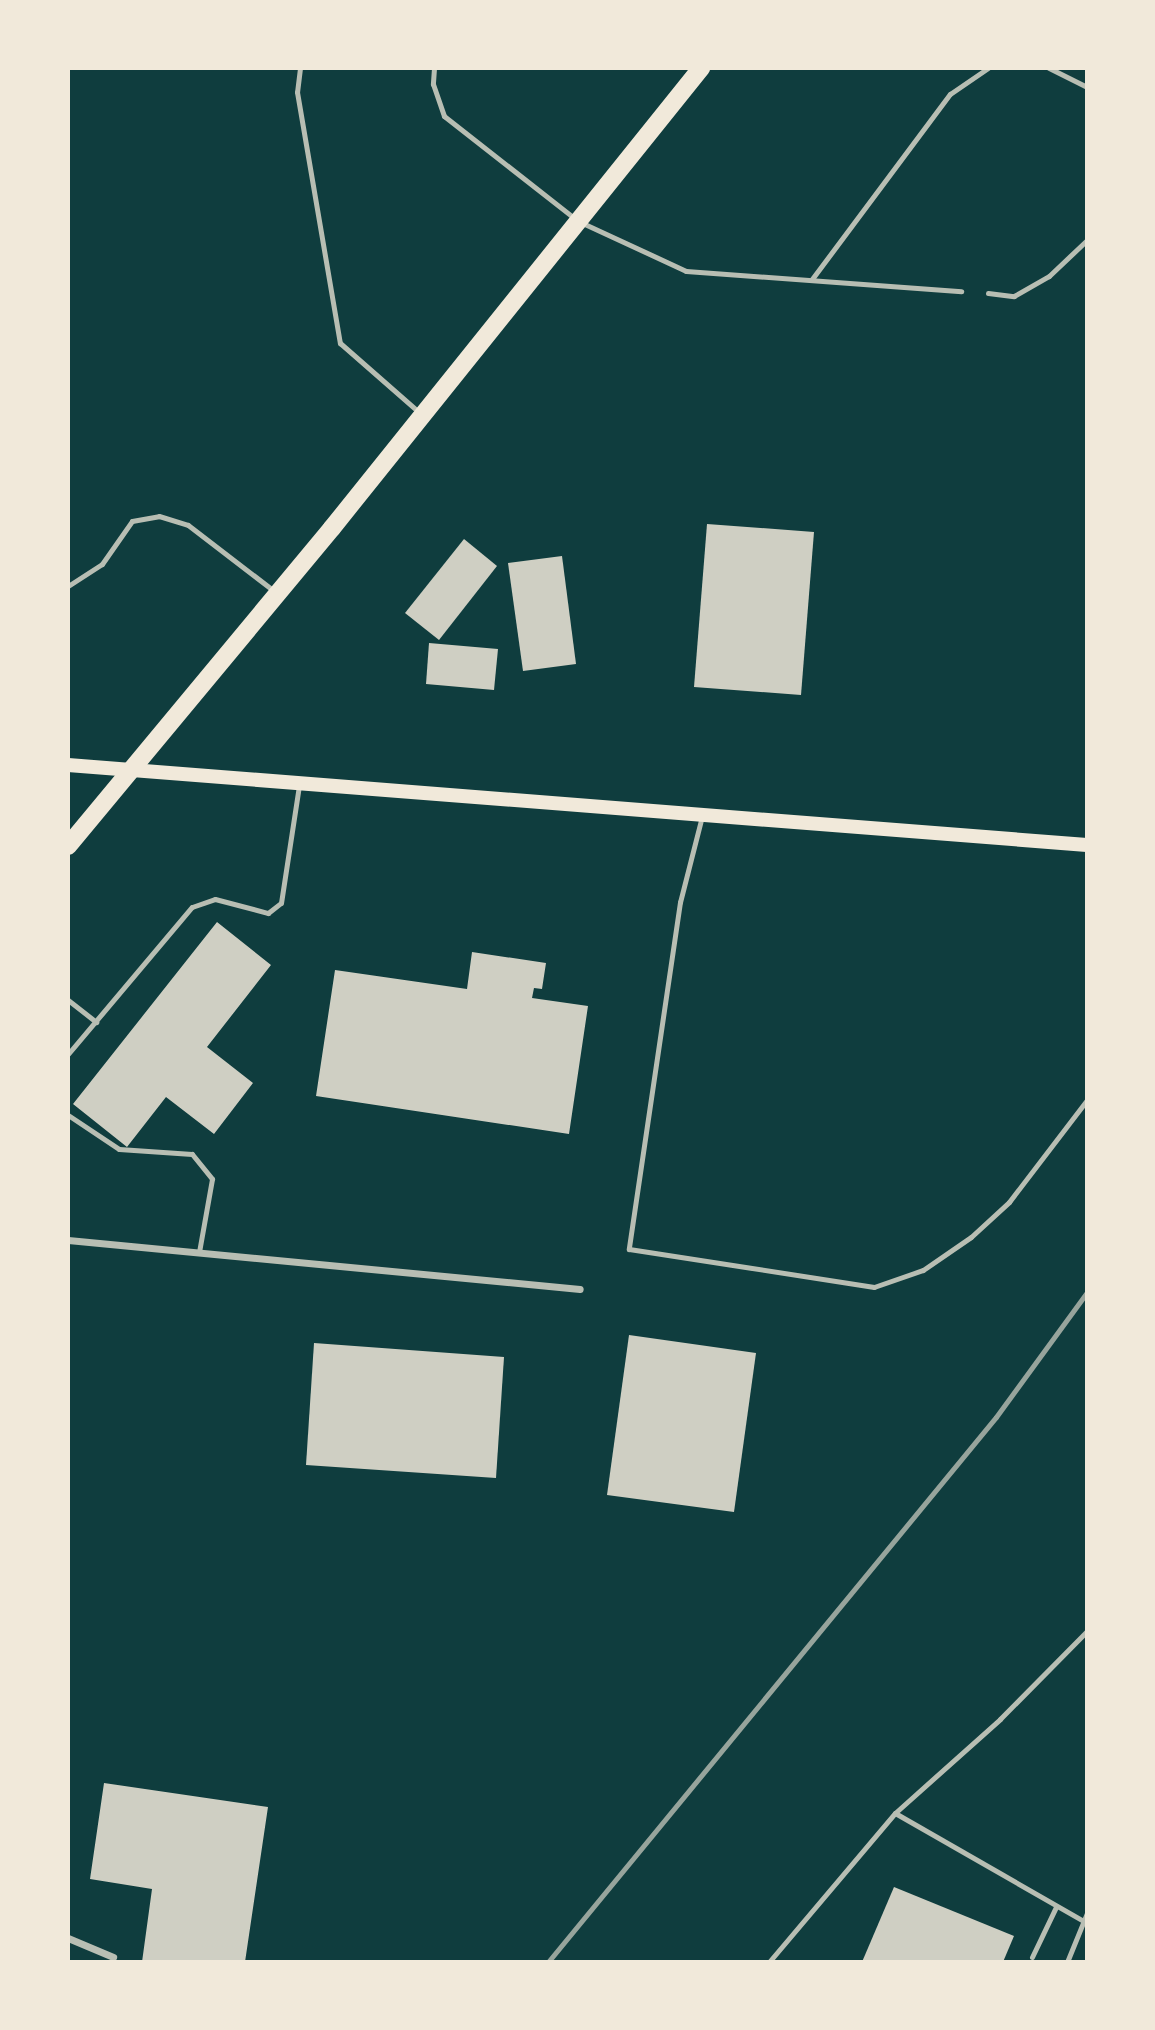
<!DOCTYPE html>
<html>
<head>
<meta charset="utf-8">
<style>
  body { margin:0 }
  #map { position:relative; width:1155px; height:2030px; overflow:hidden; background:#0f3d3e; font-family:Quicksand,sans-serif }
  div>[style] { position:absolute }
  .building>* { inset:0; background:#cfcfc3 }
  .service>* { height:5px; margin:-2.5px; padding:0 2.5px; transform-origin:2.5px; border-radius:2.5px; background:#b8beb3 }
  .minor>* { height:7px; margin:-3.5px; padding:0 3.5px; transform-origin:3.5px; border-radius:3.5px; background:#b8beb3 }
  .secondary>* { height:14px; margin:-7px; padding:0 7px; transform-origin:7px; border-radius:7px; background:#f1e9da }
  .primary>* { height:18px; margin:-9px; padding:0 9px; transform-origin:9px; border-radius:9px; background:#f1e9da }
  .rail>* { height:5px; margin:-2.5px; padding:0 2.5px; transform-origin:2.5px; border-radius:2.5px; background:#97a49c }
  span { translate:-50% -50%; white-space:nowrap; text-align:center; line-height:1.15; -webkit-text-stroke:5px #f1e9da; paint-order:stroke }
  .frame { position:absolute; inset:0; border:70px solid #f1e9da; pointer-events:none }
</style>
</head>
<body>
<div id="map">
  <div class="building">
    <div style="clip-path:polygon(707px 524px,814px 532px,801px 695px,694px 687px)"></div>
    <div style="clip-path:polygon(464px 539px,497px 566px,439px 640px,405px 613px)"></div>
    <div style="clip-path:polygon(562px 556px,576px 664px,523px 671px,508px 563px)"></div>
    <div style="clip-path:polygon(429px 643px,498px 649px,494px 690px,426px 684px)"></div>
    <div style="clip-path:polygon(217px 922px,271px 965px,207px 1047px,253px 1083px,214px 1134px,166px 1097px,127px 1147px,73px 1104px)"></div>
    <div style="clip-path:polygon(472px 952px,546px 963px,542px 989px,534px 988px,532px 998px,588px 1006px,569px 1134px,316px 1096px,335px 970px,467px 989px)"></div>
    <div style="clip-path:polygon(629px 1335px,756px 1353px,734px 1512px,607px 1495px)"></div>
    <div style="clip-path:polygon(314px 1343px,504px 1357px,496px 1478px,306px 1465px)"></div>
    <div style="clip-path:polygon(104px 1783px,268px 1807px,245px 1962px,142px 1962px,152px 1889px,90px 1879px)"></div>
    <div style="clip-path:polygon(894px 1887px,1014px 1936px,1003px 1962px,862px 1962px)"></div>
  </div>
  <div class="service">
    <div style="left:300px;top:68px;width:24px;rotate:97deg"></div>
    <div style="left:297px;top:92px;width:255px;rotate:80.3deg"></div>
    <div style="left:340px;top:343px;width:106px;rotate:41.2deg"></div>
    <div style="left:434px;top:68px;width:16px;rotate:94deg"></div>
    <div style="left:433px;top:84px;width:34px;rotate:71deg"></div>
    <div style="left:444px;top:116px;width:170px;rotate:38.1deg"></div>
    <div style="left:578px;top:221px;width:119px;rotate:24.8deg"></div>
    <div style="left:686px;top:271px;width:276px;rotate:4.2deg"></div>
    <div style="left:1049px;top:68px;width:42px;rotate:26.6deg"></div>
    <div style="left:812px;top:279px;width:231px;rotate:-53.3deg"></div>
    <div style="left:950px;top:94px;width:46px;rotate:-34.4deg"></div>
    <div style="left:988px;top:293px;width:26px;rotate:7deg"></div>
    <div style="left:1014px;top:296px;width:40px;rotate:-29.7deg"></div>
    <div style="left:1049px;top:276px;width:52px;rotate:-43.5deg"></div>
    <div style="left:68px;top:586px;width:40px;rotate:-32.9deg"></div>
    <div style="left:102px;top:564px;width:52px;rotate:-55.1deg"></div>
    <div style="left:132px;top:521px;width:27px;rotate:-10deg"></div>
    <div style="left:159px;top:516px;width:30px;rotate:17deg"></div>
    <div style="left:188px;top:525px;width:108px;rotate:37.5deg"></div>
    <div style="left:702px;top:816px;width:89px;rotate:104.3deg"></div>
    <div style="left:680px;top:902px;width:351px;rotate:98.4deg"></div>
    <div style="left:629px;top:1249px;width:248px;rotate:8.8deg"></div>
    <div style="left:874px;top:1287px;width:52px;rotate:-19.1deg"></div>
    <div style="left:923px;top:1270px;width:58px;rotate:-34.5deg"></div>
    <div style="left:971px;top:1237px;width:52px;rotate:-42.6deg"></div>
    <div style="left:1009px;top:1202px;width:128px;rotate:-52.6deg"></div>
    <div style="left:68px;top:1000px;width:36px;rotate:38deg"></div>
    <div style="left:68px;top:1054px;width:192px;rotate:-49.9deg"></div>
    <div style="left:192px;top:907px;width:24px;rotate:-19deg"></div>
    <div style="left:215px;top:899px;width:55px;rotate:14.8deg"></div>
    <div style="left:268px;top:913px;width:16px;rotate:-38deg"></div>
    <div style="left:281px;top:903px;width:118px;rotate:-81.3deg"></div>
    <div style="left:68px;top:1115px;width:61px;rotate:33.7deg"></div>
    <div style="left:119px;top:1149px;width:73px;rotate:3.9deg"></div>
    <div style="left:192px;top:1154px;width:32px;rotate:51deg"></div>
    <div style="left:212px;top:1179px;width:74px;rotate:100.1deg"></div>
    <div style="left:895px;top:1813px;width:221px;rotate:29.8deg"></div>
    <div style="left:1032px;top:1957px;width:55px;rotate:-64.4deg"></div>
    <div style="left:769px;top:1962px;width:195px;rotate:-49.8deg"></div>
    <div style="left:895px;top:1813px;width:141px;rotate:-41.8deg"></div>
    <div style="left:1000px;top:1719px;width:124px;rotate:-45.3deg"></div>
    <div style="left:1067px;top:1962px;width:53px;rotate:-67.8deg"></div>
  </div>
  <div class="minor">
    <div style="left:68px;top:1240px;width:514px;rotate:5.47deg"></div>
    <div style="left:68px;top:1938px;width:49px;rotate:22.9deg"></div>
  </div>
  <div class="secondary">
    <div style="left:68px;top:765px;width:1022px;rotate:4.49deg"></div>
  </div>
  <div class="primary">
    <div style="left:68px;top:846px;width:413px;rotate:-50.3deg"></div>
    <div style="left:332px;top:528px;width:590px;rotate:-51.26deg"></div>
  </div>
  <div class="rail">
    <div style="left:548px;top:1962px;width:705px;rotate:-50.58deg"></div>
    <div style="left:996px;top:1417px;width:155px;rotate:-53.9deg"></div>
  </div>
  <div class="frame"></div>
</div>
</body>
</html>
